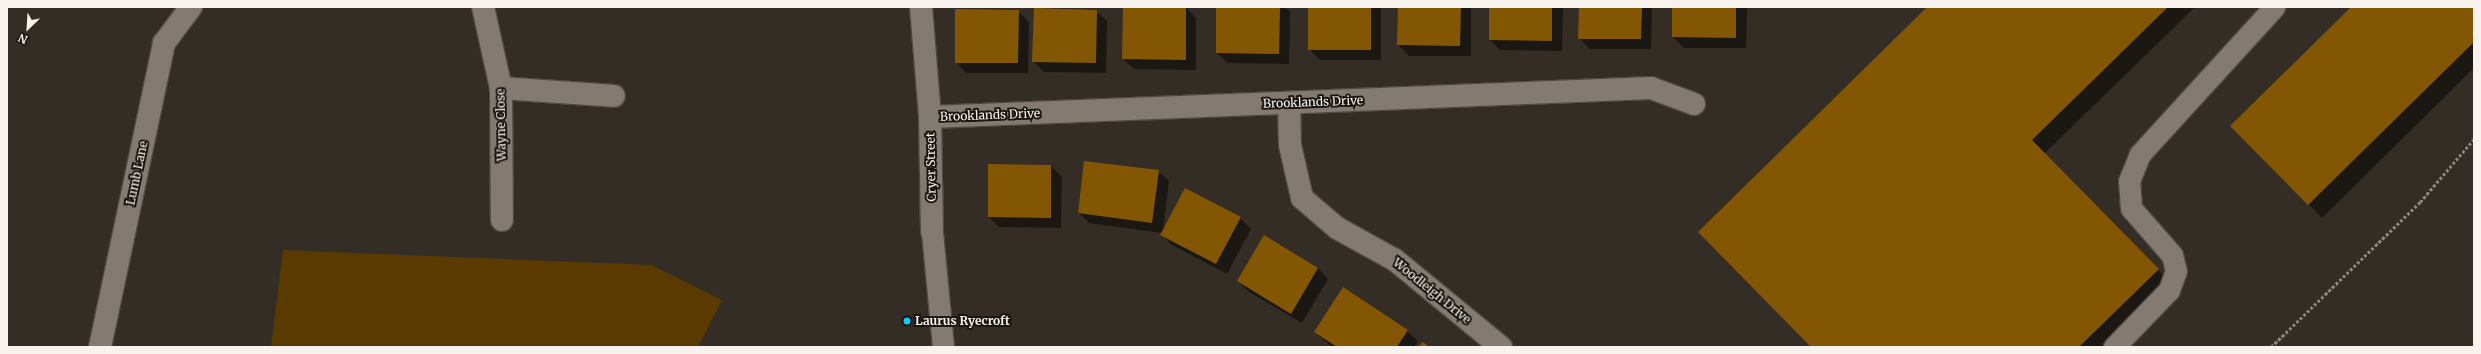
<!DOCTYPE html>
<html>
<head>
<meta charset="utf-8">
<style>
  body { margin:0 }
  #map { position:relative; width:2481px; height:354px; overflow:hidden; background:#342d25; font-family:Merriweather,serif }
  div>[style] { position:absolute }
  .green>* { inset:0; background:#5b3a00 }
  .shadow>* { inset:0; background:#0007 }
  .building>* { inset:0; background:#835604 }
  .path>* { height:2.5px; margin-top:-1.25px; transform-origin:0; background:repeating-linear-gradient(90deg,#8c867f 0 3px,transparent 0 5px) }
  .roads { filter:drop-shadow(1px 0 #504a44) drop-shadow(-1px 0 #504a44) drop-shadow(0 1px #504a44) drop-shadow(0 -1px #504a44) }
  .service>* { height:21px; margin:-10.5px; padding:0 10.5px; transform-origin:10.5px; border-radius:10.5px; background:#837b71 }
  .minor>* { height:22px; margin:-11px; padding:0 11px; transform-origin:11px; border-radius:11px; background:#837b71 }
  .tertiary>* { height:22px; margin:-11px; padding:0 11px; transform-origin:11px; border-radius:11px; background:#837b71 }
  .dots>* { width:11px; height:11px; translate:-50% -50%; box-sizing:border-box; border:2px solid #191612; border-radius:50% }
  span { translate:-50% -50%; white-space:nowrap; text-align:center; line-height:1.15; -webkit-text-stroke:4px #191612; paint-order:stroke }
  .street-label { font-size:12px; color:#f7f2ed }
  .poi-label { font-size:12px; color:#f7f2ed; font-weight:700 }
  .left { translate:0 -50%; text-align:left }
  .frame { position:absolute; inset:0; border:8px solid #f7f2ed; pointer-events:none }
  .north { position:absolute; left:8px; top:8px; width:40px; height:40px; -webkit-text-stroke:3px #191612; paint-order:stroke; rotate:205deg; font-size:11px; font-weight:700; line-height:16px; text-align:center; color:#f7f2ed }
  .north::after { content:''; display:block; margin:auto; width:14px; height:18px; background:#f7f2ed; clip-path:polygon(50% 0,100% 100%,50% 72%,0 100%) }
</style>
</head>
<body>
<div id="map">
  <div class="green">
    <div style="clip-path:polygon(283px 250px,651px 265px,722px 300px,698px 347px,271px 347px)"></div>
  </div>
  <div class="shadow">
    <div style="clip-path:polygon(1124px 7px,1186px 7px,1196px 18px,1196px 70px,1134px 69px,1123px 59px)"></div>
    <div style="clip-path:polygon(1217px 7px,1285px 7px,1290px 12px,1289px 64px,1228px 63px,1217px 53px)"></div>
    <div style="clip-path:polygon(1309px 7px,1380px 7px,1381px 9px,1381px 60px,1320px 60px,1309px 49px)"></div>
    <div style="clip-path:polygon(1399px 7px,1471px 7px,1471px 56px,1409px 56px,1398px 45px)"></div>
    <div style="clip-path:polygon(1490px 7px,1563px 7px,1562px 51px,1500px 50px,1490px 40px)"></div>
    <div style="clip-path:polygon(1580px 7px,1652px 7px,1651px 49px,1590px 49px,1579px 38px)"></div>
    <div style="clip-path:polygon(1673px 7px,1747px 7px,1746px 48px,1684px 48px,1673px 37px)"></div>
    <div style="clip-path:polygon(1929px 7px,2195px 7px,2044px 154px,2171px 283px,2106px 347px,1813px 347px)"></div>
    <div style="clip-path:polygon(2353px 7px,2474px 7px,2474px 68px,2322px 218px,2232px 126px)"></div>
    <div style="clip-path:polygon(1018px 11px,1029px 22px,1028px 73px,966px 73px,956px 62px)"></div>
    <div style="clip-path:polygon(1096px 11px,1107px 21px,1106px 73px,1044px 72px,1033px 61px)"></div>
    <div style="clip-path:polygon(989px 165px,1051px 166px,1062px 177px,1061px 228px,999px 227px,989px 217px)"></div>
    <div style="clip-path:polygon(1158px 171px,1169px 181px,1163px 231px,1240px 218px,1251px 229px,1227px 274px,1172px 245px,1161px 234px,1162px 233px,1089px 223px,1079px 213px)"></div>
    <div style="clip-path:polygon(1318px 268px,1328px 279px,1302px 323px,1249px 292px,1238px 281px)"></div>
    <div style="clip-path:polygon(1407px 331px,1418px 341px,1414px 347px,1332px 347px,1315px 332px)"></div>
  </div>
  <div class="building">
    <div style="clip-path:polygon(1123px 7px,1186px 7px,1186px 60px,1122px 59px)"></div>
    <div style="clip-path:polygon(1216px 7px,1280px 7px,1279px 54px,1216px 53px)"></div>
    <div style="clip-path:polygon(1308px 7px,1371px 7px,1371px 50px,1308px 50px)"></div>
    <div style="clip-path:polygon(1398px 7px,1461px 7px,1460px 46px,1397px 45px)"></div>
    <div style="clip-path:polygon(1489px 7px,1552px 7px,1552px 41px,1489px 40px)"></div>
    <div style="clip-path:polygon(1579px 7px,1642px 7px,1641px 39px,1578px 39px)"></div>
    <div style="clip-path:polygon(1672px 7px,1736px 7px,1736px 38px,1672px 37px)"></div>
    <div style="clip-path:polygon(1927px 7px,2168px 7px,2032px 140px,2159px 269px,2079px 347px,1811px 347px,1698px 232px)"></div>
    <div style="clip-path:polygon(2351px 7px,2474px 7px,2474px 42px,2308px 205px,2230px 126px)"></div>
    <div style="clip-path:polygon(1034px 8px,1097px 10px,1096px 63px,1032px 62px)"></div>
    <div style="clip-path:polygon(955px 9px,1019px 10px,1018px 63px,955px 63px)"></div>
    <div style="clip-path:polygon(1084px 161px,1159px 170px,1152px 223px,1078px 213px)"></div>
    <div style="clip-path:polygon(988px 164px,1051px 165px,1051px 218px,988px 217px)"></div>
    <div style="clip-path:polygon(1185px 188px,1241px 217px,1216px 264px,1160px 235px)"></div>
    <div style="clip-path:polygon(1264px 235px,1318px 268px,1291px 314px,1237px 281px)"></div>
    <div style="clip-path:polygon(1343px 287px,1408px 330px,1397px 347px,1337px 347px,1314px 332px)"></div>
    <div style="clip-path:polygon(1423px 342px,1429px 347px,1418px 347px)"></div>
  </div>
  <div class="path">
    <div style="left:2271px;top:347px;width:208px;rotate:-44.2deg"></div>
    <div style="left:2420px;top:202px;width:83px;rotate:-49.4deg"></div>
  </div>
  <div class="roads">
    <div class="service">
      <div style="left:932px;top:232px;width:116px;rotate:84.5deg"></div>
      <div style="left:2114px;top:347px;width:79px;rotate:-46deg"></div>
      <div style="left:2169px;top:290px;width:20px;rotate:-70deg"></div>
      <div style="left:2176px;top:271px;width:16px;rotate:-104deg"></div>
      <div style="left:2172px;top:255px;width:62px;rotate:-131.1deg"></div>
      <div style="left:2131px;top:208px;width:27px;rotate:-94deg"></div>
      <div style="left:2129px;top:181px;width:29px;rotate:-68deg"></div>
      <div style="left:2140px;top:154px;width:199px;rotate:-47.6deg"></div>
    </div>
    <div class="minor">
      <div style="left:483px;top:7px;width:83px;rotate:77.5deg"></div>
      <div style="left:501px;top:88px;width:132px;rotate:89.6deg"></div>
      <div style="left:921px;top:7px;width:110px;rotate:85.3deg"></div>
      <div style="left:930px;top:117px;width:115px;rotate:89deg"></div>
      <div style="left:501px;top:88px;width:113px;rotate:4deg"></div>
      <div style="left:1289px;top:103px;width:42px;rotate:88.6deg"></div>
      <div style="left:1290px;top:145px;width:54px;rotate:77.2deg"></div>
      <div style="left:1302px;top:198px;width:46px;rotate:40.6deg"></div>
      <div style="left:1337px;top:228px;width:66px;rotate:28.9deg"></div>
      <div style="left:1395px;top:260px;width:137px;rotate:39.4deg"></div>
      <div style="left:930px;top:117px;width:722px;rotate:-2.3deg"></div>
      <div style="left:1651px;top:88px;width:46px;rotate:20.4deg"></div>
    </div>
    <div class="tertiary">
      <div style="left:100px;top:347px;width:311px;rotate:-78.1deg"></div>
      <div style="left:164px;top:43px;width:45px;rotate:-53.1deg"></div>
    </div>
  </div>
  <div class="dots">
    <div style="left:907px;top:321px;background:#11cafb"></div>
  </div>
  <div class="street-label">
    <span style="left:1313px;top:102px;rotate:-2deg">Brooklands Drive</span>
    <span style="left:990px;top:115px;rotate:-2deg">Brooklands Drive</span>
    <span style="left:501px;top:125px;rotate:-91deg">Wayne Close</span>
    <span style="left:931px;top:167px;rotate:-91deg">Cryer Street</span>
    <span style="left:137px;top:173px;rotate:-78deg">Lumb Lane</span>
    <span style="left:1432px;top:291px;rotate:39deg">Woodleigh Drive</span>
  </div>
  <div class="poi-label">
    <span class="left" style="left:915px;top:321px">Laurus Ryecroft</span>
  </div>
  <div class="frame"></div>
  <div class="north">N</div>
</div>
</body>
</html>
